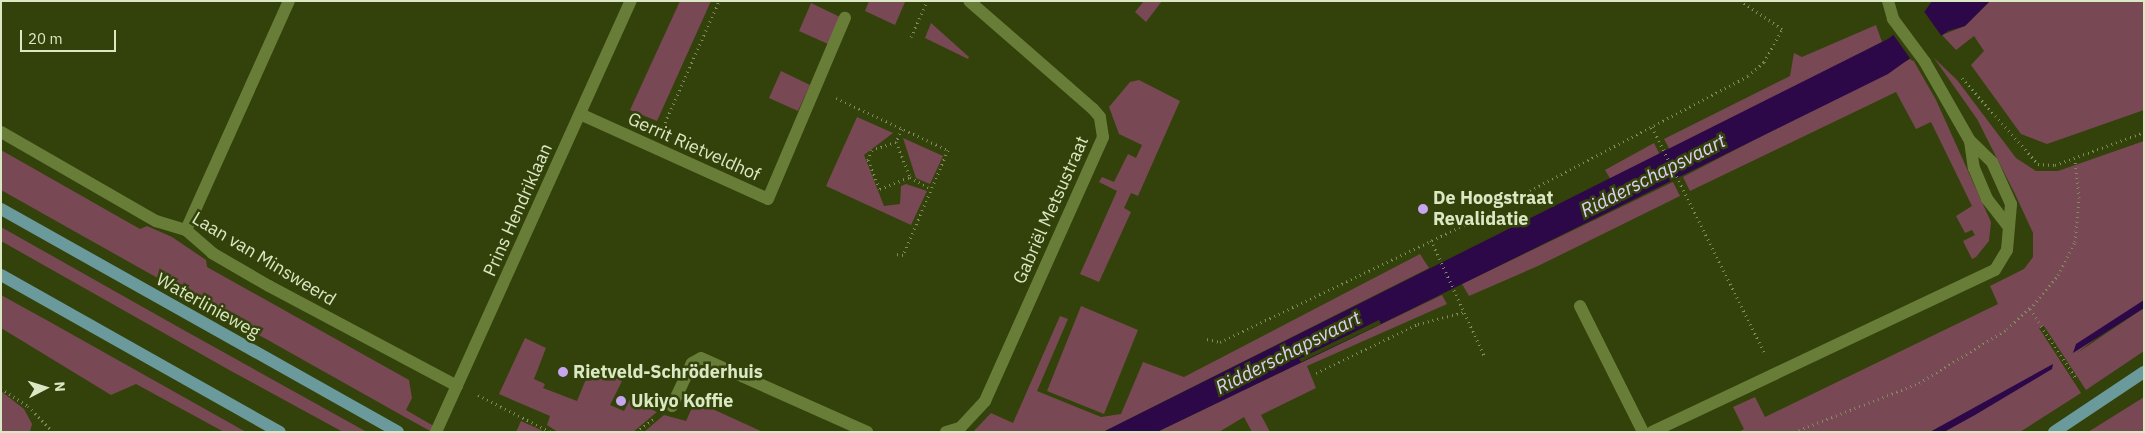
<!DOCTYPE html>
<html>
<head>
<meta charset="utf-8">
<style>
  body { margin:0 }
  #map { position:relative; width:2145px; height:433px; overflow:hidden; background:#33420a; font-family:"IBM Plex Sans",sans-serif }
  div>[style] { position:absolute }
  .green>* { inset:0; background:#784854 }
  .water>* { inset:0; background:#2c0849 }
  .pier>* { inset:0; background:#33420a }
  .path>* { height:3px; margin-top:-1.5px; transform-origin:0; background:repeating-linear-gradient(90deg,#7f8d5e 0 1px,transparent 0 5px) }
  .service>* { height:12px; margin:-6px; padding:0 6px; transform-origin:6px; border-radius:6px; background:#687e38 }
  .minor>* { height:12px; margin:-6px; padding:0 6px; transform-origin:6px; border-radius:6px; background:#687e38 }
  .primary>* { height:12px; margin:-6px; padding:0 6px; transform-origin:6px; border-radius:6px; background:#6b9a9c }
  .dots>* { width:14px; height:14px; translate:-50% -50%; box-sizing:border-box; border:2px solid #33420a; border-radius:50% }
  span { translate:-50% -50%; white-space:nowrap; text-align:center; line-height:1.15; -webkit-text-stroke:5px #33420a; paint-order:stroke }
  .street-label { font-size:18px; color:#dbe8c4 }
  .poi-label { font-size:18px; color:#dbe8c4; font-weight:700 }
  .left { translate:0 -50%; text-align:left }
  .water-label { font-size:19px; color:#e1d1f8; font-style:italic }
  .frame { position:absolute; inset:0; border:2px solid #dbe8c4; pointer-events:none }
  .north { position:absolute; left:20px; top:363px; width:50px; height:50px; -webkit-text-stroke:4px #33420a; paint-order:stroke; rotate:85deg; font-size:14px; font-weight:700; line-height:20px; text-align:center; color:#dbe8c4 }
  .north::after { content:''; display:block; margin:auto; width:18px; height:22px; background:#dbe8c4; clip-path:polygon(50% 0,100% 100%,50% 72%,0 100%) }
  .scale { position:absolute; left:20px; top:30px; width:96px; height:22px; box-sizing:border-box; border:2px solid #dbe8c4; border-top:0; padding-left:6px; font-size:15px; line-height:18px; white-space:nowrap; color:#dbe8c4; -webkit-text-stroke:4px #33420a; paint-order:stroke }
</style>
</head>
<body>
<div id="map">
  <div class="green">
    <div style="clip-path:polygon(680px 1px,711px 1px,657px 121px,630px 110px)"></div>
    <div style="clip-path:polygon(869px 1px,905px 1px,905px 2px,895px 25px,865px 11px)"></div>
    <div style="clip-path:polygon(1144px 1px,1162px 1px,1146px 22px,1135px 12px)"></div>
    <div style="clip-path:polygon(1990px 1px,2144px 1px,2144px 110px,2047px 144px,2021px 134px,1971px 65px,1984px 51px,1974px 36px,1956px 50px,1942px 35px,1965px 26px)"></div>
    <div style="clip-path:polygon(811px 3px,840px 17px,828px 44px,799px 31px)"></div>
    <div style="clip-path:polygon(931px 23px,969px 57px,968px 59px,925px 38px)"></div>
    <div style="clip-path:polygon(1876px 25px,1882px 42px,1670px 150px,1664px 139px,1790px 76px,1794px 53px,1802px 57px)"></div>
    <div style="clip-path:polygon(1912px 58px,1936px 100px,1991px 222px,1989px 241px,1976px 257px,1972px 259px,1963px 241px,1975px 235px,1972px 230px,1965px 233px,1956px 216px,1972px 206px,1931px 122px,1916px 129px,1896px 92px,1690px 191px,1683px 177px)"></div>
    <div style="clip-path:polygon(1934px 58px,1957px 80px,2016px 158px,2036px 171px,2058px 171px,2144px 141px,2144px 300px,2077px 353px,2144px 308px,2144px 351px,2086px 390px,2044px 326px,2039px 328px,2081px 393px,2020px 432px,1944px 432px,2053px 367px,1930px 432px,1739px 432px,1744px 429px,1733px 407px,1755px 397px,1765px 417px,1998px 304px,1990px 286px,2024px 269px,2033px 257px,2033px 233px,2015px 194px,1977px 119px)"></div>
    <div style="clip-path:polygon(781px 71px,810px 85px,798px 111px,769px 98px)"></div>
    <div style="clip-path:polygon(1139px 80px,1180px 101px,1138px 196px,1131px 193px,1124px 208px,1131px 212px,1099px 282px,1080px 274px,1117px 191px,1099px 182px,1102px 177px,1114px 182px,1128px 154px,1136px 158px,1142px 145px,1119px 134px,1109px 107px,1130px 82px)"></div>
    <div style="clip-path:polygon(857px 117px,893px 133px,864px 155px,884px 206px,900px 204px,901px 186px,906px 184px,927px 191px,911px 225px,826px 186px)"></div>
    <div style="clip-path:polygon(903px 138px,943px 156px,930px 184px,916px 178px)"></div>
    <div style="clip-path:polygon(1654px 143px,1660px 155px,1611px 180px,1605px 170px)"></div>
    <div style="clip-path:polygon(1px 150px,140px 229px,147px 226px,172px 237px,206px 260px,207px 267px,409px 380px,412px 398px,406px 410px,444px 432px,432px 432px,403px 416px,1px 190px)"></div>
    <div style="clip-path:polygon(1673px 182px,1680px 196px,1538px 266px,1469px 296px,1462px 284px)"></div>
    <div style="clip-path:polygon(1px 227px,180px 328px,367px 432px,343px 432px,231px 371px,1px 241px)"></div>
    <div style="clip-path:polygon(1420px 254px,1429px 268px,1103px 432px,973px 432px,991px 413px,1013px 423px,1060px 316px,1068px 319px,1037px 391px,1101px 417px,1121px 414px,1143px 362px,1184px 377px)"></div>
    <div style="clip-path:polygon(1px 295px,50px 322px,246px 432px,224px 432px,136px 384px,111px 395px,1px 328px)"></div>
    <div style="clip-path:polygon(1442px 295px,1447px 304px,1307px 366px,1316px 388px,1261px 415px,1270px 432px,1252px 432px,1244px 417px,1219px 432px,1157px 432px)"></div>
    <div style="clip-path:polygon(1081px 306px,1138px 330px,1104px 414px,1047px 391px)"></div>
    <div style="clip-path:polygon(525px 338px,546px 348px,534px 379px,545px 384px,543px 388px,577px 401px,591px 367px,622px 381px,610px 405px,624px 411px,630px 399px,657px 412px,633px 432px,558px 432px,547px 425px,550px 416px,499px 394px)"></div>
    <div style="clip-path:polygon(1px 391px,24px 409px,32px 424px,30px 432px,1px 432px)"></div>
    <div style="clip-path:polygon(2144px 397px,2144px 432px,2088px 432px,2141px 399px)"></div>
    <div style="clip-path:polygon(695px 401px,763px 432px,644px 432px,664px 415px,686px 421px)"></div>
    <div style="clip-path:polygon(521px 421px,543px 431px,544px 432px,516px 432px)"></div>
  </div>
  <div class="water">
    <div style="clip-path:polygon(1932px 1px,1990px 1px,1965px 26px,1948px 31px,1888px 74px,1381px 324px,1157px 432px,1103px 432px,1888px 39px,1925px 11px)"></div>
    <div style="clip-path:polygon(2144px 300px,2144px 308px,2073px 353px,2076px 344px)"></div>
    <div style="clip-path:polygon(2053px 364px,2052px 369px,1975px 415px,1944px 432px,1930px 432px)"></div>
  </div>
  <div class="pier">
    <div style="clip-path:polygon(1923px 10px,1943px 38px,1912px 61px,1892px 33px)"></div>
    <div style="clip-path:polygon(1379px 320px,1381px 324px,1301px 362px,1299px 359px)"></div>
  </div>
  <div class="path">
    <div style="left:911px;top:37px;width:39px;rotate:-66deg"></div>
    <div style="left:1962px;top:78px;width:115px;rotate:48.5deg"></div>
    <div style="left:2038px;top:164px;width:17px;rotate:3deg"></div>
    <div style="left:2055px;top:165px;width:95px;rotate:-20.3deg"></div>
    <div style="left:836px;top:98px;width:123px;rotate:24.9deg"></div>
    <div style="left:948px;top:150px;width:114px;rotate:113.2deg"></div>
    <div style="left:903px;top:255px;width:7px;rotate:-172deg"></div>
    <div style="left:663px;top:127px;width:138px;rotate:-66deg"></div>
    <div style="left:1652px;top:127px;width:254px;rotate:63.5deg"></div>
    <div style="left:902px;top:129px;width:14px;rotate:115deg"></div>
    <div style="left:896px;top:142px;width:25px;rotate:162deg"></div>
    <div style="left:872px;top:150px;width:11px;rotate:112deg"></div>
    <div style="left:868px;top:160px;width:31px;rotate:68deg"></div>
    <div style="left:880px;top:189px;width:32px;rotate:-22deg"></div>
    <div style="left:896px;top:142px;width:38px;rotate:68deg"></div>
    <div style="left:910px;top:177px;width:24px;rotate:30deg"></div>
    <div style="left:1431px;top:240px;width:127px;rotate:65.3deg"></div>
    <div style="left:2030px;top:309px;width:85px;rotate:56.5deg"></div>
    <div style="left:1207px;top:339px;width:13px;rotate:13deg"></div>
    <div style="left:1220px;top:342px;width:275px;rotate:-25.6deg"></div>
    <div style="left:1468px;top:223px;width:316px;rotate:-27.7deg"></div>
    <div style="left:1748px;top:76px;width:21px;rotate:-41deg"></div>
    <div style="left:1764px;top:62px;width:38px;rotate:-61deg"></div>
    <div style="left:1782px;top:29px;width:50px;rotate:-145.7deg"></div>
    <div style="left:1316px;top:373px;width:113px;rotate:-25.7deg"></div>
    <div style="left:1418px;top:324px;width:48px;rotate:-14.6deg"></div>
    <div style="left:1px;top:388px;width:32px;rotate:34deg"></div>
    <div style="left:28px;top:406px;width:36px;rotate:46deg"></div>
    <div style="left:478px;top:395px;width:82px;rotate:26.9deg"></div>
    <div style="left:636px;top:432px;width:22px;rotate:-36deg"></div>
    <div style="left:1794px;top:432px;width:134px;rotate:-21.4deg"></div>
    <div style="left:1919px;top:383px;width:103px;rotate:-31.5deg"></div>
    <div style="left:2007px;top:329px;width:35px;rotate:-43deg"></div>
    <div style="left:2033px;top:305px;width:39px;rotate:-50deg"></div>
    <div style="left:2058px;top:275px;width:37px;rotate:-63deg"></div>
    <div style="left:2075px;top:242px;width:44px;rotate:-84.8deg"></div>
    <div style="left:2079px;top:198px;width:39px;rotate:-96deg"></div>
  </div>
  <div class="service">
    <div style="left:1970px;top:141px;width:27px;rotate:82deg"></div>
    <div style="left:1974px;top:168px;width:34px;rotate:67deg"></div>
    <div style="left:1987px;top:199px;width:34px;rotate:52deg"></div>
    <div style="left:768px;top:199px;width:197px;rotate:-67deg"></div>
    <div style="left:1580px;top:306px;width:141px;rotate:63.4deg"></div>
    <div style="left:1652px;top:432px;width:379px;rotate:-25.3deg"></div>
    <div style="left:1995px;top:270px;width:23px;rotate:-59deg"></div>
    <div style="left:2007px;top:250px;width:46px;rotate:-85deg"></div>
    <div style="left:2011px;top:204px;width:46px;rotate:-114.3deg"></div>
    <div style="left:1992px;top:162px;width:30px;rotate:-136deg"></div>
    <div style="left:1970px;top:141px;width:91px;rotate:-119.7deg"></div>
    <div style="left:1925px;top:62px;width:54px;rotate:-126.7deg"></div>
  </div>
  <div class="minor">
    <div style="left:1888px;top:1px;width:19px;rotate:74deg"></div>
    <div style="left:580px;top:114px;width:206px;rotate:24.3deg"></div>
    <div style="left:1px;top:132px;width:179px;rotate:29.9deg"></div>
    <div style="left:156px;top:221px;width:31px;rotate:17deg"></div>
    <div style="left:186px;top:230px;width:35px;rotate:41deg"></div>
    <div style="left:212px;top:253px;width:66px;rotate:30.1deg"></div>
    <div style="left:269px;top:286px;width:213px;rotate:28deg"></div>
    <div style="left:186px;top:230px;width:251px;rotate:-65.8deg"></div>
    <div style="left:672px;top:406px;width:47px;rotate:-65.1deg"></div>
    <div style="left:692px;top:363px;width:10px;rotate:-29deg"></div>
    <div style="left:701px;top:358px;width:182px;rotate:24deg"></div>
    <div style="left:436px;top:432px;width:473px;rotate:-65.7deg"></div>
    <div style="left:946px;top:432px;width:15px;rotate:-16deg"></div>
    <div style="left:960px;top:428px;width:37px;rotate:-47deg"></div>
    <div style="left:985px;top:401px;width:289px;rotate:-65.9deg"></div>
    <div style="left:1103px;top:137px;width:20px;rotate:-99deg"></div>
    <div style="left:1100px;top:117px;width:11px;rotate:-131deg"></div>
    <div style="left:1093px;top:109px;width:164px;rotate:-138.9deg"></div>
  </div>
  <div class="primary">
    <div style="left:1px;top:209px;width:455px;rotate:29.3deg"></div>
    <div style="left:1px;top:275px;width:320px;rotate:29.4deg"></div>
    <div style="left:2054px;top:432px;width:108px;rotate:-33.7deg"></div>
  </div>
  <div class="dots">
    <div style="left:1423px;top:209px;background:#c6a6f0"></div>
    <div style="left:563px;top:372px;background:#c6a6f0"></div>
    <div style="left:621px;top:401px;background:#c6a6f0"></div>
  </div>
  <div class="street-label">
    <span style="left:694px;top:147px;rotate:24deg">Gerrit Rietveldhof</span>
    <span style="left:518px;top:210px;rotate:-66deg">Prins Hendriklaan</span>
    <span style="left:1051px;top:210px;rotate:-66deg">Gabriël Metsustraat</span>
    <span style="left:264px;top:259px;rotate:31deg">Laan van Minsweerd</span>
    <span style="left:208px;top:306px;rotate:29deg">Waterlinieweg</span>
  </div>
  <div class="poi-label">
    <span class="left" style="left:1433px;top:209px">De Hoogstraat<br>Revalidatie</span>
    <span class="left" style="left:573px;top:372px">Rietveld-Schröderhuis</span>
    <span class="left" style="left:631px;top:401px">Ukiyo Koffie</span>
  </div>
  <div class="water-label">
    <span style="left:1653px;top:176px;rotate:-27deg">Ridderschapsvaart</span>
    <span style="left:1288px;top:353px;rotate:-27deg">Ridderschapsvaart</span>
  </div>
  <div class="frame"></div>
  <div class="north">N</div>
  <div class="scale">20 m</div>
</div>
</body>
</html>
